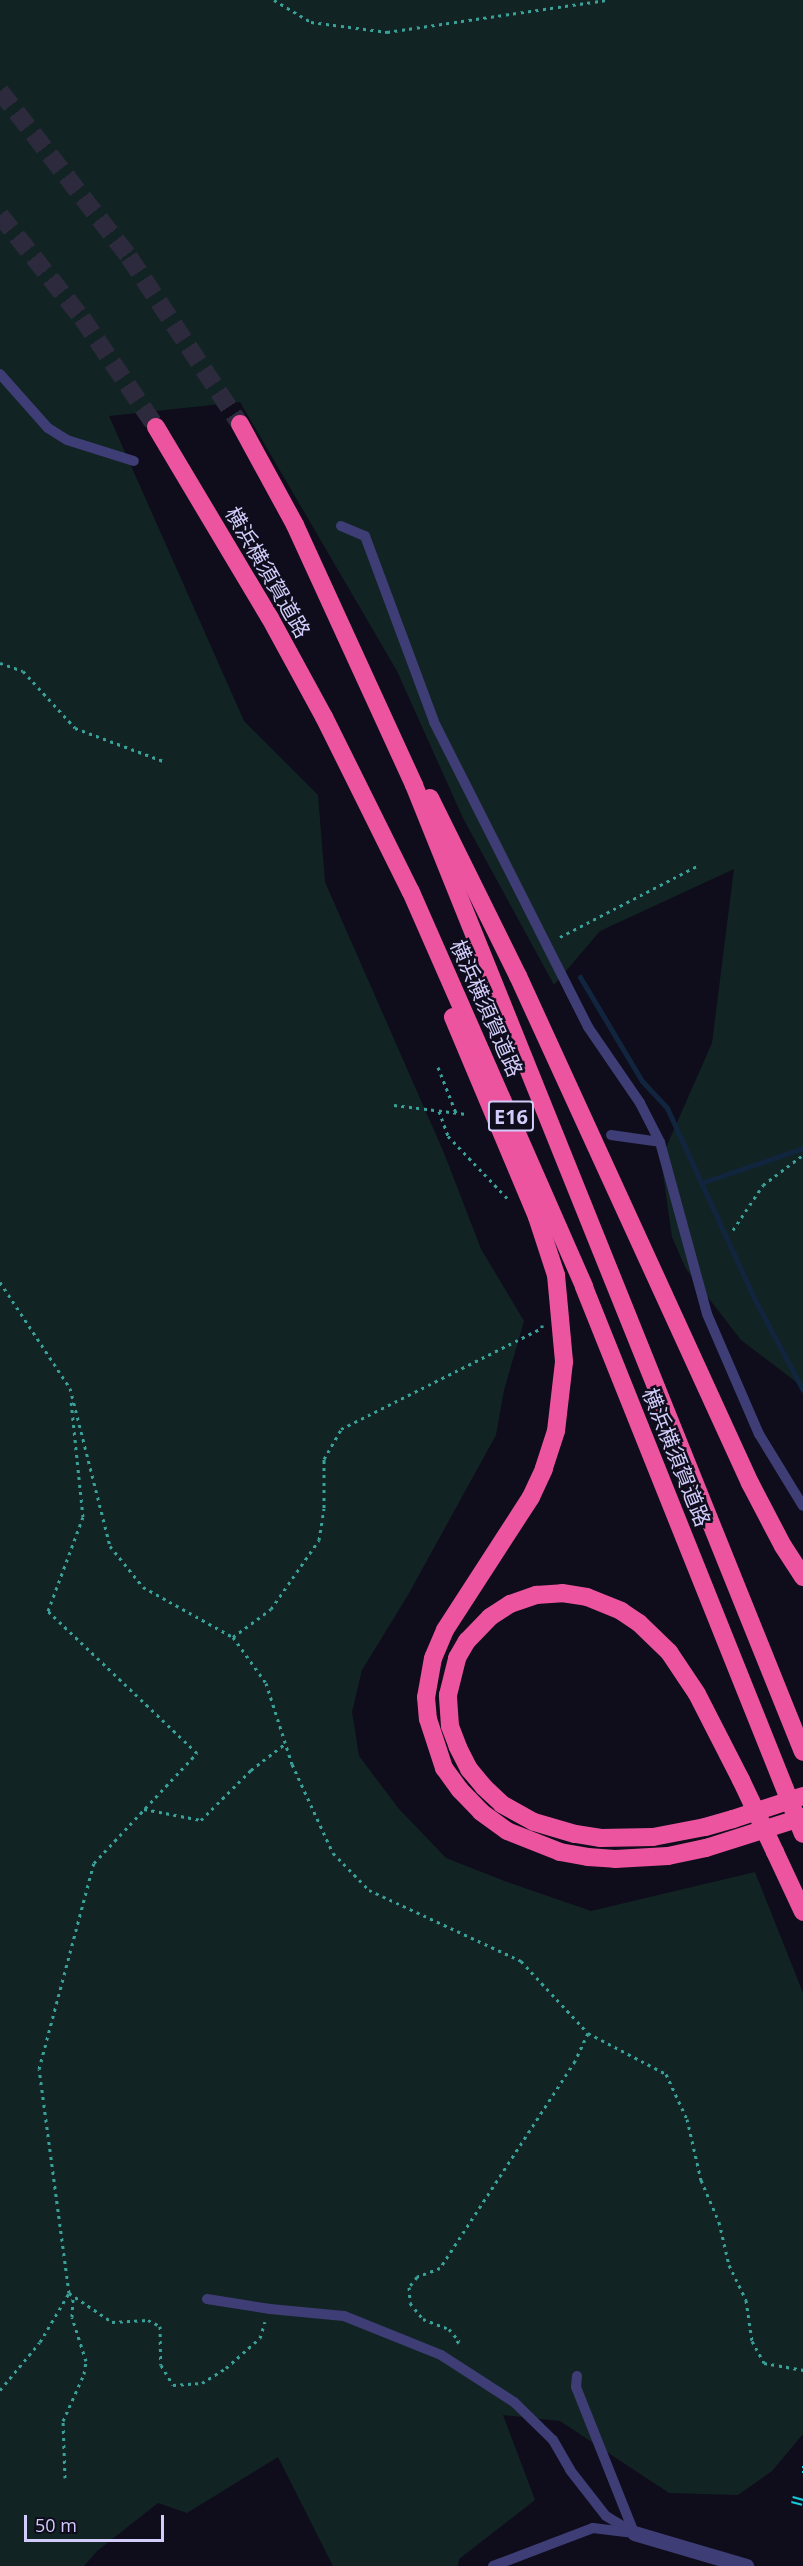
<!DOCTYPE html>
<html>
<head>
<meta charset="utf-8">
<style>
  body { margin:0 }
  #map { position:relative; width:803px; height:2566px; overflow:hidden; background:#0f0d1b; font-family:"Open Sans","Noto Sans JP",sans-serif }
  div>[style] { position:absolute }
  .green>* { inset:0; background:#112423 }
  .stream>* { height:5px; margin:-2.5px; padding:0 2.5px; transform-origin:2.5px; border-radius:2.5px; background:#12253f }
  .highway-tunnel>* { height:18px; margin-top:-9px; transform-origin:0; background:repeating-linear-gradient(90deg,#2c2a3c 0 18px,transparent 0 27px) }
  .path>* { height:3px; margin-top:-1.5px; transform-origin:0; background:repeating-linear-gradient(90deg,#39a199 0 3px,transparent 0 7.5px) }
  .lane>* { height:10px; margin:-5px; padding:0 5px; transform-origin:5px; border-radius:5px; background:#3e3d75 }
  .street>* { height:15px; margin:-7.5px; padding:0 7.5px; transform-origin:7.5px; border-radius:7.5px; background:#3e3d75 }
  .highway>* { height:18px; margin:-9px; padding:0 9px; transform-origin:9px; border-radius:9px; background:#ed54a0 }
  .rail>* { height:7px; margin-top:-3.5px; transform-origin:0; background:repeating-linear-gradient(90deg,#0f0d1b 0 14px,#17cbdb 0 28px); box-sizing:border-box; border-block:2px solid #17cbdb }
  span { translate:-50% -50%; white-space:nowrap; text-align:center; line-height:1.15; -webkit-text-stroke:5px #0f0d1b; paint-order:stroke }
  .shield-label span { padding:2px 4px; background:#0f0d1b; border:2px solid; border-radius:4px; -webkit-text-stroke-width:0 }
  .shield-label { font-size:20px; color:#d1ccfa; font-weight:700 }
  .street-label { font-size:21px; color:#d1ccfa }
  .scale { position:absolute; left:24px; top:2515px; width:140px; height:27px; box-sizing:border-box; border:3px solid #d1ccfa; border-top:0; padding-left:8px; font-size:18px; line-height:21px; white-space:nowrap; color:#d1ccfa; -webkit-text-stroke:4px #0f0d1b; paint-order:stroke }
</style>
</head>
<body>
<div id="map">
  <div class="green">
    <div style="clip-path:polygon(0 0,803px 0,803px 1387px,741px 1340px,686px 1269px,672px 1237px,661px 1159px,712px 1043px,734px 869px,600px 931px,554px 985px,463px 818px,397px 671px,240px 402px,109px 416px,244px 721px,318px 795px,325px 882px,444px 1153px,481px 1249px,524px 1321px,504px 1390px,496px 1435px,408px 1595px,362px 1670px,352px 1712px,359px 1756px,399px 1809px,446px 1858px,507px 1882px,591px 1911px,755px 1872px,803px 1993px,803px 2434px,772px 2471px,738px 2495px,669px 2493px,560px 2421px,503px 2415px,535px 2500px,459px 2559px,458px 2566px,333px 2566px,278px 2457px,187px 2513px,158px 2503px,97px 2551px,84px 2566px,0 2566px)"></div>
  </div>
  <div class="stream">
    <div style="left:580px;top:977px;width:121px;rotate:59.2deg"></div>
    <div style="left:642px;top:1081px;width:37px;rotate:47deg"></div>
    <div style="left:667px;top:1108px;width:209px;rotate:65.4deg"></div>
    <div style="left:754px;top:1298px;width:104px;rotate:62deg"></div>
    <div style="left:701px;top:1183px;width:108px;rotate:-18.9deg"></div>
  </div>
  <div class="highway-tunnel">
    <div style="left:0;top:91px;width:210px;rotate:52.1deg"></div>
    <div style="left:129px;top:257px;width:201px;rotate:56.4deg"></div>
    <div style="left:0;top:215px;width:132px;rotate:51.5deg"></div>
    <div style="left:82px;top:318px;width:132px;rotate:55.8deg"></div>
  </div>
  <div class="path">
    <div style="left:274px;top:0;width:43px;rotate:30.7deg"></div>
    <div style="left:311px;top:22px;width:77px;rotate:7.5deg"></div>
    <div style="left:387px;top:32px;width:222px;rotate:-8.3deg"></div>
    <div style="left:0;top:663px;width:24px;rotate:19deg"></div>
    <div style="left:23px;top:671px;width:77px;rotate:47.6deg"></div>
    <div style="left:75px;top:728px;width:97px;rotate:20.5deg"></div>
    <div style="left:560px;top:937px;width:157px;rotate:-27.4deg"></div>
    <div style="left:438px;top:1067px;width:49px;rotate:68.6deg"></div>
    <div style="left:394px;top:1105px;width:73px;rotate:7.1deg"></div>
    <div style="left:439px;top:1111px;width:27px;rotate:70deg"></div>
    <div style="left:448px;top:1136px;width:88px;rotate:46.4deg"></div>
    <div style="left:733px;top:1230px;width:54px;rotate:-56.3deg"></div>
    <div style="left:763px;top:1185px;width:50px;rotate:-36.9deg"></div>
    <div style="left:0;top:1282px;width:127px;rotate:56.6deg"></div>
    <div style="left:70px;top:1388px;width:163px;rotate:75.8deg"></div>
    <div style="left:110px;top:1546px;width:53px;rotate:51.2deg"></div>
    <div style="left:143px;top:1587px;width:103px;rotate:29.1deg"></div>
    <div style="left:233px;top:1637px;width:57px;rotate:54.3deg"></div>
    <div style="left:266px;top:1683px;width:85px;rotate:72.2deg"></div>
    <div style="left:292px;top:1764px;width:98px;rotate:65.3deg"></div>
    <div style="left:333px;top:1853px;width:52px;rotate:45.8deg"></div>
    <div style="left:369px;top:1890px;width:168px;rotate:25deg"></div>
    <div style="left:521px;top:1961px;width:98px;rotate:47.1deg"></div>
    <div style="left:588px;top:2033px;width:31px;rotate:115deg"></div>
    <div style="left:575px;top:2061px;width:247px;rotate:123.1deg"></div>
    <div style="left:440px;top:2268px;width:25px;rotate:159deg"></div>
    <div style="left:417px;top:2277px;width:13px;rotate:129deg"></div>
    <div style="left:409px;top:2287px;width:16px;rotate:86deg"></div>
    <div style="left:410px;top:2303px;width:21px;rotate:51deg"></div>
    <div style="left:423px;top:2319px;width:28px;rotate:21deg"></div>
    <div style="left:449px;top:2329px;width:16px;rotate:50deg"></div>
    <div style="left:459px;top:2341px;width:7px;rotate:146deg"></div>
    <div style="left:233px;top:1637px;width:47px;rotate:-36.4deg"></div>
    <div style="left:271px;top:1609px;width:84px;rotate:-55.2deg"></div>
    <div style="left:319px;top:1540px;width:32px;rotate:-81deg"></div>
    <div style="left:324px;top:1508px;width:49px;rotate:-90deg"></div>
    <div style="left:324px;top:1459px;width:34px;rotate:-60deg"></div>
    <div style="left:341px;top:1429px;width:225px;rotate:-26.7deg"></div>
    <div style="left:542px;top:1328px;width:3px;rotate:-90deg"></div>
    <div style="left:144px;top:1809px;width:58px;rotate:10.9deg"></div>
    <div style="left:201px;top:1820px;width:71px;rotate:-45deg"></div>
    <div style="left:251px;top:1770px;width:44px;rotate:-37.6deg"></div>
    <div style="left:588px;top:2033px;width:88px;rotate:27.7deg"></div>
    <div style="left:666px;top:2074px;width:50px;rotate:65deg"></div>
    <div style="left:687px;top:2119px;width:63px;rotate:77.1deg"></div>
    <div style="left:701px;top:2180px;width:46px;rotate:66.8deg"></div>
    <div style="left:719px;top:2222px;width:44px;rotate:76.9deg"></div>
    <div style="left:729px;top:2265px;width:39px;rotate:64deg"></div>
    <div style="left:746px;top:2300px;width:41px;rotate:81.7deg"></div>
    <div style="left:752px;top:2341px;width:25px;rotate:61deg"></div>
    <div style="left:764px;top:2363px;width:40px;rotate:10deg"></div>
    <div style="left:69px;top:2293px;width:52px;rotate:34deg"></div>
    <div style="left:112px;top:2322px;width:36px;rotate:-3deg"></div>
    <div style="left:148px;top:2320px;width:13px;rotate:27deg"></div>
    <div style="left:160px;top:2326px;width:39px;rotate:89deg"></div>
    <div style="left:161px;top:2365px;width:23px;rotate:59deg"></div>
    <div style="left:173px;top:2385px;width:29px;rotate:-4deg"></div>
    <div style="left:202px;top:2383px;width:28px;rotate:-32deg"></div>
    <div style="left:226px;top:2368px;width:45px;rotate:-41.4deg"></div>
    <div style="left:260px;top:2338px;width:17px;rotate:-73deg"></div>
    <div style="left:0;top:2390px;width:62px;rotate:-50.2deg"></div>
    <div style="left:40px;top:2342px;width:57px;rotate:-59.4deg"></div>
    <div style="left:69px;top:2293px;width:226px;rotate:-97.6deg"></div>
    <div style="left:39px;top:2069px;width:213px;rotate:-75.1deg"></div>
    <div style="left:94px;top:1863px;width:151px;rotate:-46.9deg"></div>
    <div style="left:197px;top:1753px;width:206px;rotate:-136.4deg"></div>
    <div style="left:48px;top:1611px;width:100px;rotate:-69.6deg"></div>
    <div style="left:83px;top:1517px;width:117px;rotate:-95.9deg"></div>
    <div style="left:65px;top:2478px;width:57px;rotate:-92deg"></div>
    <div style="left:63px;top:2421px;width:51px;rotate:-65.9deg"></div>
    <div style="left:84px;top:2374px;width:13px;rotate:-81deg"></div>
    <div style="left:86px;top:2361px;width:46px;rotate:-107.7deg"></div>
    <div style="left:72px;top:2317px;width:21px;rotate:-87deg"></div>
  </div>
  <div class="lane">
    <div style="left:0;top:374px;width:72px;rotate:48.4deg"></div>
    <div style="left:48px;top:428px;width:22px;rotate:32deg"></div>
    <div style="left:67px;top:440px;width:70px;rotate:17.4deg"></div>
    <div style="left:341px;top:526px;width:26px;rotate:23deg"></div>
    <div style="left:365px;top:536px;width:198px;rotate:69.6deg"></div>
    <div style="left:434px;top:722px;width:342px;rotate:63.2deg"></div>
    <div style="left:588px;top:1027px;width:92px;rotate:55.6deg"></div>
    <div style="left:640px;top:1103px;width:44px;rotate:62.9deg"></div>
    <div style="left:660px;top:1142px;width:178px;rotate:74.7deg"></div>
    <div style="left:707px;top:1314px;width:131px;rotate:66.6deg"></div>
    <div style="left:759px;top:1434px;width:84px;rotate:58.6deg"></div>
    <div style="left:611px;top:1135px;width:49px;rotate:8.1deg"></div>
    <div style="left:207px;top:2299px;width:64px;rotate:9deg"></div>
    <div style="left:270px;top:2309px;width:74px;rotate:5.4deg"></div>
    <div style="left:344px;top:2316px;width:105px;rotate:21.9deg"></div>
    <div style="left:441px;top:2355px;width:87px;rotate:32.8deg"></div>
    <div style="left:514px;top:2402px;width:54px;rotate:44.3deg"></div>
    <div style="left:553px;top:2440px;width:34px;rotate:60deg"></div>
    <div style="left:570px;top:2470px;width:58px;rotate:52deg"></div>
    <div style="left:606px;top:2516px;width:33px;rotate:31deg"></div>
    <div style="left:577px;top:2376px;width:11px;rotate:95deg"></div>
    <div style="left:576px;top:2387px;width:157px;rotate:68.3deg"></div>
    <div style="left:493px;top:2566px;width:107px;rotate:-20.8deg"></div>
    <div style="left:593px;top:2528px;width:35px;rotate:7deg"></div>
  </div>
  <div class="street">
    <div style="left:634px;top:2533px;width:117px;rotate:16.4deg"></div>
  </div>
  <div class="highway">
    <div style="left:240px;top:424px;width:115px;rotate:61.4deg"></div>
    <div style="left:295px;top:525px;width:286px;rotate:65.4deg"></div>
    <div style="left:414px;top:785px;width:1042px;rotate:68.09deg"></div>
    <div style="left:156px;top:427px;width:222px;rotate:59.2deg"></div>
    <div style="left:270px;top:618px;width:113px;rotate:61.4deg"></div>
    <div style="left:324px;top:717px;width:195px;rotate:63.6deg"></div>
    <div style="left:411px;top:892px;width:431px;rotate:66.3deg"></div>
    <div style="left:584px;top:1287px;width:589px;rotate:68.18deg"></div>
    <div style="left:430px;top:798px;width:199px;rotate:63.7deg"></div>
    <div style="left:518px;top:976px;width:558px;rotate:65.41deg"></div>
    <div style="left:750px;top:1483px;width:71px;rotate:62.4deg"></div>
    <div style="left:783px;top:1546px;width:37px;rotate:57deg"></div>
    <div style="left:453px;top:1017px;width:217px;rotate:67.2deg"></div>
    <div style="left:537px;top:1217px;width:61px;rotate:71.9deg"></div>
    <div style="left:556px;top:1275px;width:87px;rotate:84.7deg"></div>
    <div style="left:564px;top:1362px;width:69px;rotate:96.6deg"></div>
    <div style="left:556px;top:1431px;width:40px;rotate:108deg"></div>
    <div style="left:544px;top:1469px;width:31px;rotate:115deg"></div>
    <div style="left:531px;top:1497px;width:158px;rotate:122.9deg"></div>
    <div style="left:445px;top:1630px;width:30px;rotate:113deg"></div>
    <div style="left:433px;top:1658px;width:40px;rotate:100deg"></div>
    <div style="left:426px;top:1697px;width:22px;rotate:85deg"></div>
    <div style="left:428px;top:1719px;width:52px;rotate:71.9deg"></div>
    <div style="left:444px;top:1768px;width:27px;rotate:54deg"></div>
    <div style="left:460px;top:1790px;width:30px;rotate:46deg"></div>
    <div style="left:481px;top:1812px;width:32px;rotate:36deg"></div>
    <div style="left:507px;top:1831px;width:57px;rotate:21.6deg"></div>
    <div style="left:560px;top:1852px;width:28px;rotate:10deg"></div>
    <div style="left:588px;top:1857px;width:27px;rotate:4deg"></div>
    <div style="left:615px;top:1859px;width:53px;rotate:-3.2deg"></div>
    <div style="left:668px;top:1856px;width:39px;rotate:-12deg"></div>
    <div style="left:706px;top:1848px;width:102px;rotate:-17.7deg"></div>
    <div style="left:803px;top:1796px;width:74px;rotate:161.8deg"></div>
    <div style="left:733px;top:1819px;width:29px;rotate:164deg"></div>
    <div style="left:705px;top:1827px;width:53px;rotate:169.1deg"></div>
    <div style="left:653px;top:1837px;width:52px;rotate:178.9deg"></div>
    <div style="left:601px;top:1838px;width:26px;rotate:-171deg"></div>
    <div style="left:575px;top:1834px;width:43px;rotate:-163.7deg"></div>
    <div style="left:534px;top:1822px;width:37px;rotate:-151deg"></div>
    <div style="left:502px;top:1804px;width:25px;rotate:-137deg"></div>
    <div style="left:484px;top:1787px;width:23px;rotate:-130deg"></div>
    <div style="left:469px;top:1769px;width:25px;rotate:-117deg"></div>
    <div style="left:458px;top:1747px;width:22px;rotate:-111deg"></div>
    <div style="left:450px;top:1726px;width:31px;rotate:-94deg"></div>
    <div style="left:448px;top:1695px;width:38px;rotate:-76deg"></div>
    <div style="left:457px;top:1658px;width:20px;rotate:-60deg"></div>
    <div style="left:467px;top:1641px;width:33px;rotate:-46deg"></div>
    <div style="left:490px;top:1617px;width:24px;rotate:-33deg"></div>
    <div style="left:510px;top:1604px;width:28px;rotate:-19deg"></div>
    <div style="left:536px;top:1595px;width:26px;rotate:-4deg"></div>
    <div style="left:562px;top:1593px;width:25px;rotate:9deg"></div>
    <div style="left:587px;top:1597px;width:37px;rotate:22deg"></div>
    <div style="left:621px;top:1611px;width:22px;rotate:34deg"></div>
    <div style="left:639px;top:1623px;width:42px;rotate:44deg"></div>
    <div style="left:669px;top:1652px;width:50px;rotate:56.3deg"></div>
    <div style="left:697px;top:1694px;width:97px;rotate:62.9deg"></div>
    <div style="left:741px;top:1780px;width:80px;rotate:64.7deg"></div>
    <div style="left:775px;top:1852px;width:66px;rotate:65deg"></div>
  </div>
  <div class="rail">
    <div style="left:802px;top:2469px;width:1px"></div>
    <div style="left:792px;top:2499px;width:11px;rotate:15deg"></div>
  </div>
  <div class="shield-label">
    <span style="left:511px;top:1116px">E16</span>
  </div>
  <div class="street-label">
    <span style="left:268px;top:572px;rotate:60deg">横浜横須賀道路</span>
    <span style="left:487px;top:1008px;rotate:66deg">横浜横須賀道路</span>
    <span style="left:677px;top:1457px;rotate:68deg">横浜横須賀道路</span>
  </div>
  <div class="scale">50 m</div>
</div>
</body>
</html>
